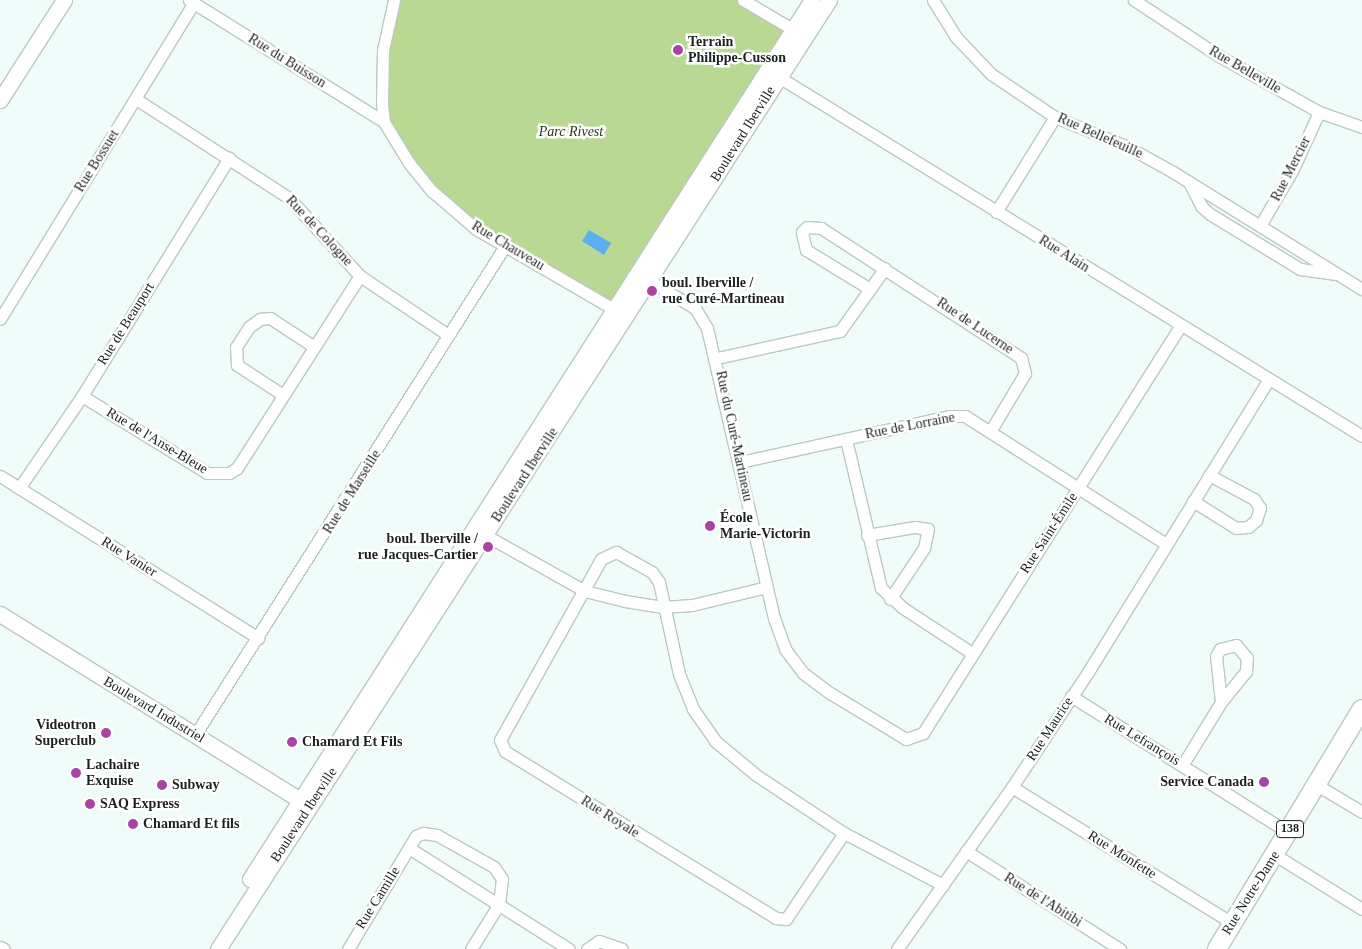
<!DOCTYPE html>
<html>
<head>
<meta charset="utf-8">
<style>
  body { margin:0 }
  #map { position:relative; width:1362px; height:949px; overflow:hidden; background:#f0fcfa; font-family:"Times New Roman",serif }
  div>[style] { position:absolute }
  .green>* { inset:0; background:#b8d894 }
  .water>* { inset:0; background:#5db0ef }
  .roads { filter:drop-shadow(1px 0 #bcc8c6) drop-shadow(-1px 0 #bcc8c6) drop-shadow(0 1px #bcc8c6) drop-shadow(0 -1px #bcc8c6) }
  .street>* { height:11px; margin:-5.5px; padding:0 5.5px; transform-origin:5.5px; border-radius:5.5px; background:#fff }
  .secondary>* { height:15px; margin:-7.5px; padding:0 7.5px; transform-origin:7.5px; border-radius:7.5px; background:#fff }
  .primary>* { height:18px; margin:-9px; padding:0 9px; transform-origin:9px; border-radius:9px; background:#fff }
  .dots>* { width:14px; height:14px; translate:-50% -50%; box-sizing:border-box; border:2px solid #fff; border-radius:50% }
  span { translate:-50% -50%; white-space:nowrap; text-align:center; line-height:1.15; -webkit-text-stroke:5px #fff; paint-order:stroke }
  .shield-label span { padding:1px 4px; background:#fff; border:1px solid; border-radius:4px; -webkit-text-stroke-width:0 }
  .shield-label { font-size:12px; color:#1c201f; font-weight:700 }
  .poi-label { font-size:14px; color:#1c201f; font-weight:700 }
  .left { translate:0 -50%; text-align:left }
  .right { translate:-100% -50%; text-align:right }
  .street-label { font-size:14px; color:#1c201f }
  .park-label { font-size:14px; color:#293915; font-style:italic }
</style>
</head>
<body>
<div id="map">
  <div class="green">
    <div style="clip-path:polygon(394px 0,742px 0,793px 30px,612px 308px,476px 228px,432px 192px,391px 136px,383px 105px,382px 52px)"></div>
  </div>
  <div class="water">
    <div style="clip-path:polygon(589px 230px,611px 243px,604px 255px,582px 241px)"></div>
  </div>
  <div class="roads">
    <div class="street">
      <div style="left:189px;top:0;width:230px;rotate:32deg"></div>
      <div style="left:394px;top:0;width:51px;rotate:102.4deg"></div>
      <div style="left:383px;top:50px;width:54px;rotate:91.1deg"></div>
      <div style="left:382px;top:104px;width:18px;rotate:84deg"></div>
      <div style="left:384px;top:122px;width:48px;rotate:58.6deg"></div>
      <div style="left:409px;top:163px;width:36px;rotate:51deg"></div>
      <div style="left:432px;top:191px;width:58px;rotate:40.8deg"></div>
      <div style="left:476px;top:229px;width:157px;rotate:30.2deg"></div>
      <div style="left:743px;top:0;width:65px;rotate:30.5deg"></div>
      <div style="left:933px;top:0;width:44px;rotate:58.1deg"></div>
      <div style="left:956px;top:37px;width:51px;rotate:46.6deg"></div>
      <div style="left:991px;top:74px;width:77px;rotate:33.9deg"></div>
      <div style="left:1055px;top:117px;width:79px;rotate:22.3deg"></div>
      <div style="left:1128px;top:147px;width:51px;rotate:29.1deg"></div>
      <div style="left:1173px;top:172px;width:222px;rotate:31.8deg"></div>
      <div style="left:1134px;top:0;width:102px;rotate:33.4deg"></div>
      <div style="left:1219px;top:56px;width:115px;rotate:29.2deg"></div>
      <div style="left:1319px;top:112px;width:46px;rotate:19.2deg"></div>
      <div style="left:774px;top:74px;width:690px;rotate:31.62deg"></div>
      <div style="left:136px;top:99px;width:182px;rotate:32.9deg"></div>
      <div style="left:289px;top:198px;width:105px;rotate:47.7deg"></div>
      <div style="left:360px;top:276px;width:106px;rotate:33.8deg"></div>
      <div style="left:1189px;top:182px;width:27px;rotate:63deg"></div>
      <div style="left:1201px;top:206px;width:12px;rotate:42deg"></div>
      <div style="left:1210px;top:214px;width:105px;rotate:31.4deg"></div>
      <div style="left:1300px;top:269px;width:36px;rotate:8deg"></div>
      <div style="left:996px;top:212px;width:112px;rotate:-58.2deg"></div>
      <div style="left:1261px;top:224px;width:64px;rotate:-59.8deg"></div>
      <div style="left:1293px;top:169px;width:63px;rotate:-65.5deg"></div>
      <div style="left:643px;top:277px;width:61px;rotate:30.8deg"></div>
      <div style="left:695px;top:308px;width:23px;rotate:59deg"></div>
      <div style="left:707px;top:328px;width:298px;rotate:77deg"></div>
      <div style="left:774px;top:618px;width:33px;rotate:70deg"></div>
      <div style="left:785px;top:649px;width:30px;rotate:53deg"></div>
      <div style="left:803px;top:673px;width:34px;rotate:37deg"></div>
      <div style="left:830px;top:693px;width:89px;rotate:31.2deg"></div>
      <div style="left:906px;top:739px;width:18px;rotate:-19deg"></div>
      <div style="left:923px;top:733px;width:481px;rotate:-57.7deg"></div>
      <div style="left:870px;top:289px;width:75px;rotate:-148.6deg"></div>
      <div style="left:806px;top:250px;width:18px;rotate:-103deg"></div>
      <div style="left:802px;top:232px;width:7px;rotate:-45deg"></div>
      <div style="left:807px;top:227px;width:14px;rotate:4deg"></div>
      <div style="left:821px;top:228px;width:239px;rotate:33deg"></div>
      <div style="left:1021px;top:358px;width:16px;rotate:75deg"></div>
      <div style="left:1025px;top:373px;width:66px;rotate:120.8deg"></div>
      <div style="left:0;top:319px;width:371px;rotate:-58.5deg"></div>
      <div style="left:717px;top:358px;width:126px;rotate:-12.4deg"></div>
      <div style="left:840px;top:331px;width:77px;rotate:-54.5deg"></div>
      <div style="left:283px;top:395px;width:55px;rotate:-146.9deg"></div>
      <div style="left:237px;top:365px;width:18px;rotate:-93deg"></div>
      <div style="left:236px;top:347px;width:24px;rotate:-57deg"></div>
      <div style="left:249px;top:327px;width:14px;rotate:-36deg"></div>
      <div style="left:260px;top:319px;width:10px;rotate:-6deg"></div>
      <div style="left:270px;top:318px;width:51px;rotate:33.1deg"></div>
      <div style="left:82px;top:396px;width:147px;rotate:31.6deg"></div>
      <div style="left:207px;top:473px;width:22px"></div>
      <div style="left:229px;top:473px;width:9px;rotate:-32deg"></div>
      <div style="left:237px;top:468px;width:228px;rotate:-57.4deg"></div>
      <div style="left:846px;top:439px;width:153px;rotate:76.8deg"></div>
      <div style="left:881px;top:588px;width:30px;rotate:42deg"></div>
      <div style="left:903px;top:608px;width:82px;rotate:33.1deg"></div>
      <div style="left:740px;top:462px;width:214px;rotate:-12.4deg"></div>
      <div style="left:949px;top:416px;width:16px"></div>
      <div style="left:965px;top:416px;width:238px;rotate:32.5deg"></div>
      <div style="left:0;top:476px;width:305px;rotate:32.1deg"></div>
      <div style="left:19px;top:488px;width:112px;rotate:-55.6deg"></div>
      <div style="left:82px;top:396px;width:280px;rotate:-58.3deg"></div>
      <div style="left:1193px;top:501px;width:51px;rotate:32.1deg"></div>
      <div style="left:1236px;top:528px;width:12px;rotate:-5deg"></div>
      <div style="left:1248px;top:527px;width:11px;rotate:-41deg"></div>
      <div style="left:1256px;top:520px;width:13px;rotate:-72deg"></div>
      <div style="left:1260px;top:508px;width:11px;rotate:-124deg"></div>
      <div style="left:1254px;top:499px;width:51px;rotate:-151.9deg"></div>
      <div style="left:478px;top:531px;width:123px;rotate:29.3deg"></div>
      <div style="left:585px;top:591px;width:41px;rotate:14deg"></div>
      <div style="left:625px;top:601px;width:38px;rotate:9deg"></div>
      <div style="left:663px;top:607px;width:29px;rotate:-4deg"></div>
      <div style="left:692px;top:605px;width:77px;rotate:-13.5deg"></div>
      <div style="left:867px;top:535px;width:49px;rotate:-9.5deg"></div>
      <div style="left:915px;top:527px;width:13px;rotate:9deg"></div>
      <div style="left:928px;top:529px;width:19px;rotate:102deg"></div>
      <div style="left:924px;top:548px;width:61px;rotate:123.7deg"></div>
      <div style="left:1071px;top:696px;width:256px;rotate:32.1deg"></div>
      <div style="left:195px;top:735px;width:579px;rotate:-57.63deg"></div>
      <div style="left:1183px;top:764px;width:73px;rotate:-58.5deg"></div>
      <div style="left:1221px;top:702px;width:40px;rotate:-51deg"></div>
      <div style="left:1246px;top:671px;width:13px;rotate:-86deg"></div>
      <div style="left:1247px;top:658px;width:17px;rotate:-130deg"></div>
      <div style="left:1236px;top:645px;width:16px;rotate:166deg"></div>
      <div style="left:1220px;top:649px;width:8px;rotate:120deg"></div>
      <div style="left:1216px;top:656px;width:46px;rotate:83.8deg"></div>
      <div style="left:1317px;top:785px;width:52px;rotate:31deg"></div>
      <div style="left:1012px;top:787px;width:259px;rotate:31.7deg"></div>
      <div style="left:844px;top:833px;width:104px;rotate:124deg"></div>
      <div style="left:786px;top:919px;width:10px;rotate:-174deg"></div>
      <div style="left:776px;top:918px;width:318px;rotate:-148.4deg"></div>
      <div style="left:505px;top:751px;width:12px;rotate:-114deg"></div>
      <div style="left:500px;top:740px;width:207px;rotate:-60.8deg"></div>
      <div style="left:601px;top:559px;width:17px;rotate:-25deg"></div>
      <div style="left:616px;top:552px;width:41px;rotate:29.1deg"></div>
      <div style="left:652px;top:572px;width:12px;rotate:55deg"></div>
      <div style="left:659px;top:582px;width:94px;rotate:77.7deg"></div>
      <div style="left:679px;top:674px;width:38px;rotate:68deg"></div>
      <div style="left:693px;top:709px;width:39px;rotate:55deg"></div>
      <div style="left:715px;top:741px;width:53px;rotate:39.7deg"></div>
      <div style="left:756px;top:775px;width:105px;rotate:33.4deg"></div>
      <div style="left:844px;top:833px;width:112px;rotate:27.7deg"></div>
      <div style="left:409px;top:848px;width:189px;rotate:32.3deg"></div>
      <div style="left:966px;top:851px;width:183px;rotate:32.5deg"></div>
      <div style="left:1275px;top:855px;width:102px;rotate:31.8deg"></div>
      <div style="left:0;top:947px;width:4px;rotate:27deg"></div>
      <div style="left:348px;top:949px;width:132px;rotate:-59deg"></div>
      <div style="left:416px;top:836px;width:8px;rotate:-23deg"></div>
      <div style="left:423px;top:833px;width:14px;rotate:8deg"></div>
      <div style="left:437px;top:835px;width:65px;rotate:29.3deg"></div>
      <div style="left:494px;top:867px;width:14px;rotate:56deg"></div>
      <div style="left:502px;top:879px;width:25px;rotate:97deg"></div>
      <div style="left:499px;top:904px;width:53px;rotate:121.9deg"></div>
      <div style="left:587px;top:949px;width:14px;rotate:-34deg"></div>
      <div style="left:599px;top:941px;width:24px;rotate:19deg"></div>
      <div style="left:897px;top:949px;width:199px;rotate:-54.6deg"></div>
      <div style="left:1012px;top:787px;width:138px;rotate:-56.5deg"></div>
      <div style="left:1088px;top:672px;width:344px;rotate:-58.3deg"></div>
    </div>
    <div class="secondary">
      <div style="left:0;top:100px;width:119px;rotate:-57.4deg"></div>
      <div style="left:0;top:614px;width:362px;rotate:31.8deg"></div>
      <div style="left:250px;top:879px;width:1043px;rotate:-57.41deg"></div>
      <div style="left:218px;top:949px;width:1129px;rotate:-57.23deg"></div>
    </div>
    <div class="primary">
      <div style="left:1217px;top:949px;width:280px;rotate:-58.9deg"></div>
    </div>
  </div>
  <div class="dots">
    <div style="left:678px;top:50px;background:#ab43a6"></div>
    <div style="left:652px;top:291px;background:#ab43a6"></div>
    <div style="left:710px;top:526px;background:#ab43a6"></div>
    <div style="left:488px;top:547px;background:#ab43a6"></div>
    <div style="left:106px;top:733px;background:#ab43a6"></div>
    <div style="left:292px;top:742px;background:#ab43a6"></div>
    <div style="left:76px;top:773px;background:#ab43a6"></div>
    <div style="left:1264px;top:782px;background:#ab43a6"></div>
    <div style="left:162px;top:785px;background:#ab43a6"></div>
    <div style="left:90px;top:804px;background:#ab43a6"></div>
    <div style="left:133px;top:824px;background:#ab43a6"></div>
  </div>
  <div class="shield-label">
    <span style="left:1290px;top:829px">138</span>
  </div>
  <div class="poi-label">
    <span class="left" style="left:688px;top:50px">Terrain<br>Philippe-Cusson</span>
    <span class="left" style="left:662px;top:291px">boul. Iberville /<br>rue Curé-Martineau</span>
    <span class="left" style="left:720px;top:526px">École<br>Marie-Victorin</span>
    <span class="right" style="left:478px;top:547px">boul. Iberville /<br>rue Jacques-Cartier</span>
    <span class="right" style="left:96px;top:733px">Videotron<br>Superclub</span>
    <span class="left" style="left:302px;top:742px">Chamard Et Fils</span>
    <span class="left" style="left:86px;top:773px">Lachaire<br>Exquise</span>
    <span class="right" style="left:1254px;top:782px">Service Canada</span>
    <span class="left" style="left:172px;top:785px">Subway</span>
    <span class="left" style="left:100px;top:804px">SAQ Express</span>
    <span class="left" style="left:143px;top:824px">Chamard Et fils</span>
  </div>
  <div class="street-label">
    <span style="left:287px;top:61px;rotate:32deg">Rue du Buisson</span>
    <span style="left:1245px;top:70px;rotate:30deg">Rue Belleville</span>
    <span style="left:743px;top:134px;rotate:-58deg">Boulevard Iberville</span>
    <span style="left:1100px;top:136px;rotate:24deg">Rue Bellefeuille</span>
    <span style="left:97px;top:161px;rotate:-58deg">Rue Bossuet</span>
    <span style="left:1291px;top:169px;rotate:-63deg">Rue Mercier</span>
    <span style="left:319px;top:231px;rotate:47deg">Rue de Cologne</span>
    <span style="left:508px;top:246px;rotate:31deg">Rue Chauveau</span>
    <span style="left:1064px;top:254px;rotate:32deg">Rue Alain</span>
    <span style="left:126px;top:324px;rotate:-58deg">Rue de Beauport</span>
    <span style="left:975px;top:326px;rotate:34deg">Rue de Lucerne</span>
    <span style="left:910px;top:426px;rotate:-11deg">Rue de Lorraine</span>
    <span style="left:734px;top:436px;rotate:78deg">Rue du Curé-Martineau</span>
    <span style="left:157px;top:441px;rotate:31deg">Rue de l'Anse-Bleue</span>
    <span style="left:525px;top:475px;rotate:-57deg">Boulevard Iberville</span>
    <span style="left:352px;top:492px;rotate:-58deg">Rue de Marseille</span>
    <span style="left:1049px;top:533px;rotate:-57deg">Rue Saint-Émile</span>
    <span style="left:129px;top:557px;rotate:32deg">Rue Vanier</span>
    <span style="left:154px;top:710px;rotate:31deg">Boulevard Industriel</span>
    <span style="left:1050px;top:729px;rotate:-57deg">Rue Maurice</span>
    <span style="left:1142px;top:740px;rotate:31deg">Rue Lefrançois</span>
    <span style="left:304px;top:815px;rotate:-57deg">Boulevard Iberville</span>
    <span style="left:610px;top:817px;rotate:32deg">Rue Royale</span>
    <span style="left:1122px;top:855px;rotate:32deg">Rue Monfette</span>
    <span style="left:1251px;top:893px;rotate:-58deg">Rue Notre-Dame</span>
    <span style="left:378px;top:898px;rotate:-58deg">Rue Camille</span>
    <span style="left:1043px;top:900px;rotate:32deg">Rue de l'Abitibi</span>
  </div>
  <div class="park-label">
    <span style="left:571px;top:132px">Parc Rivest</span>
  </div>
</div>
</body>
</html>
